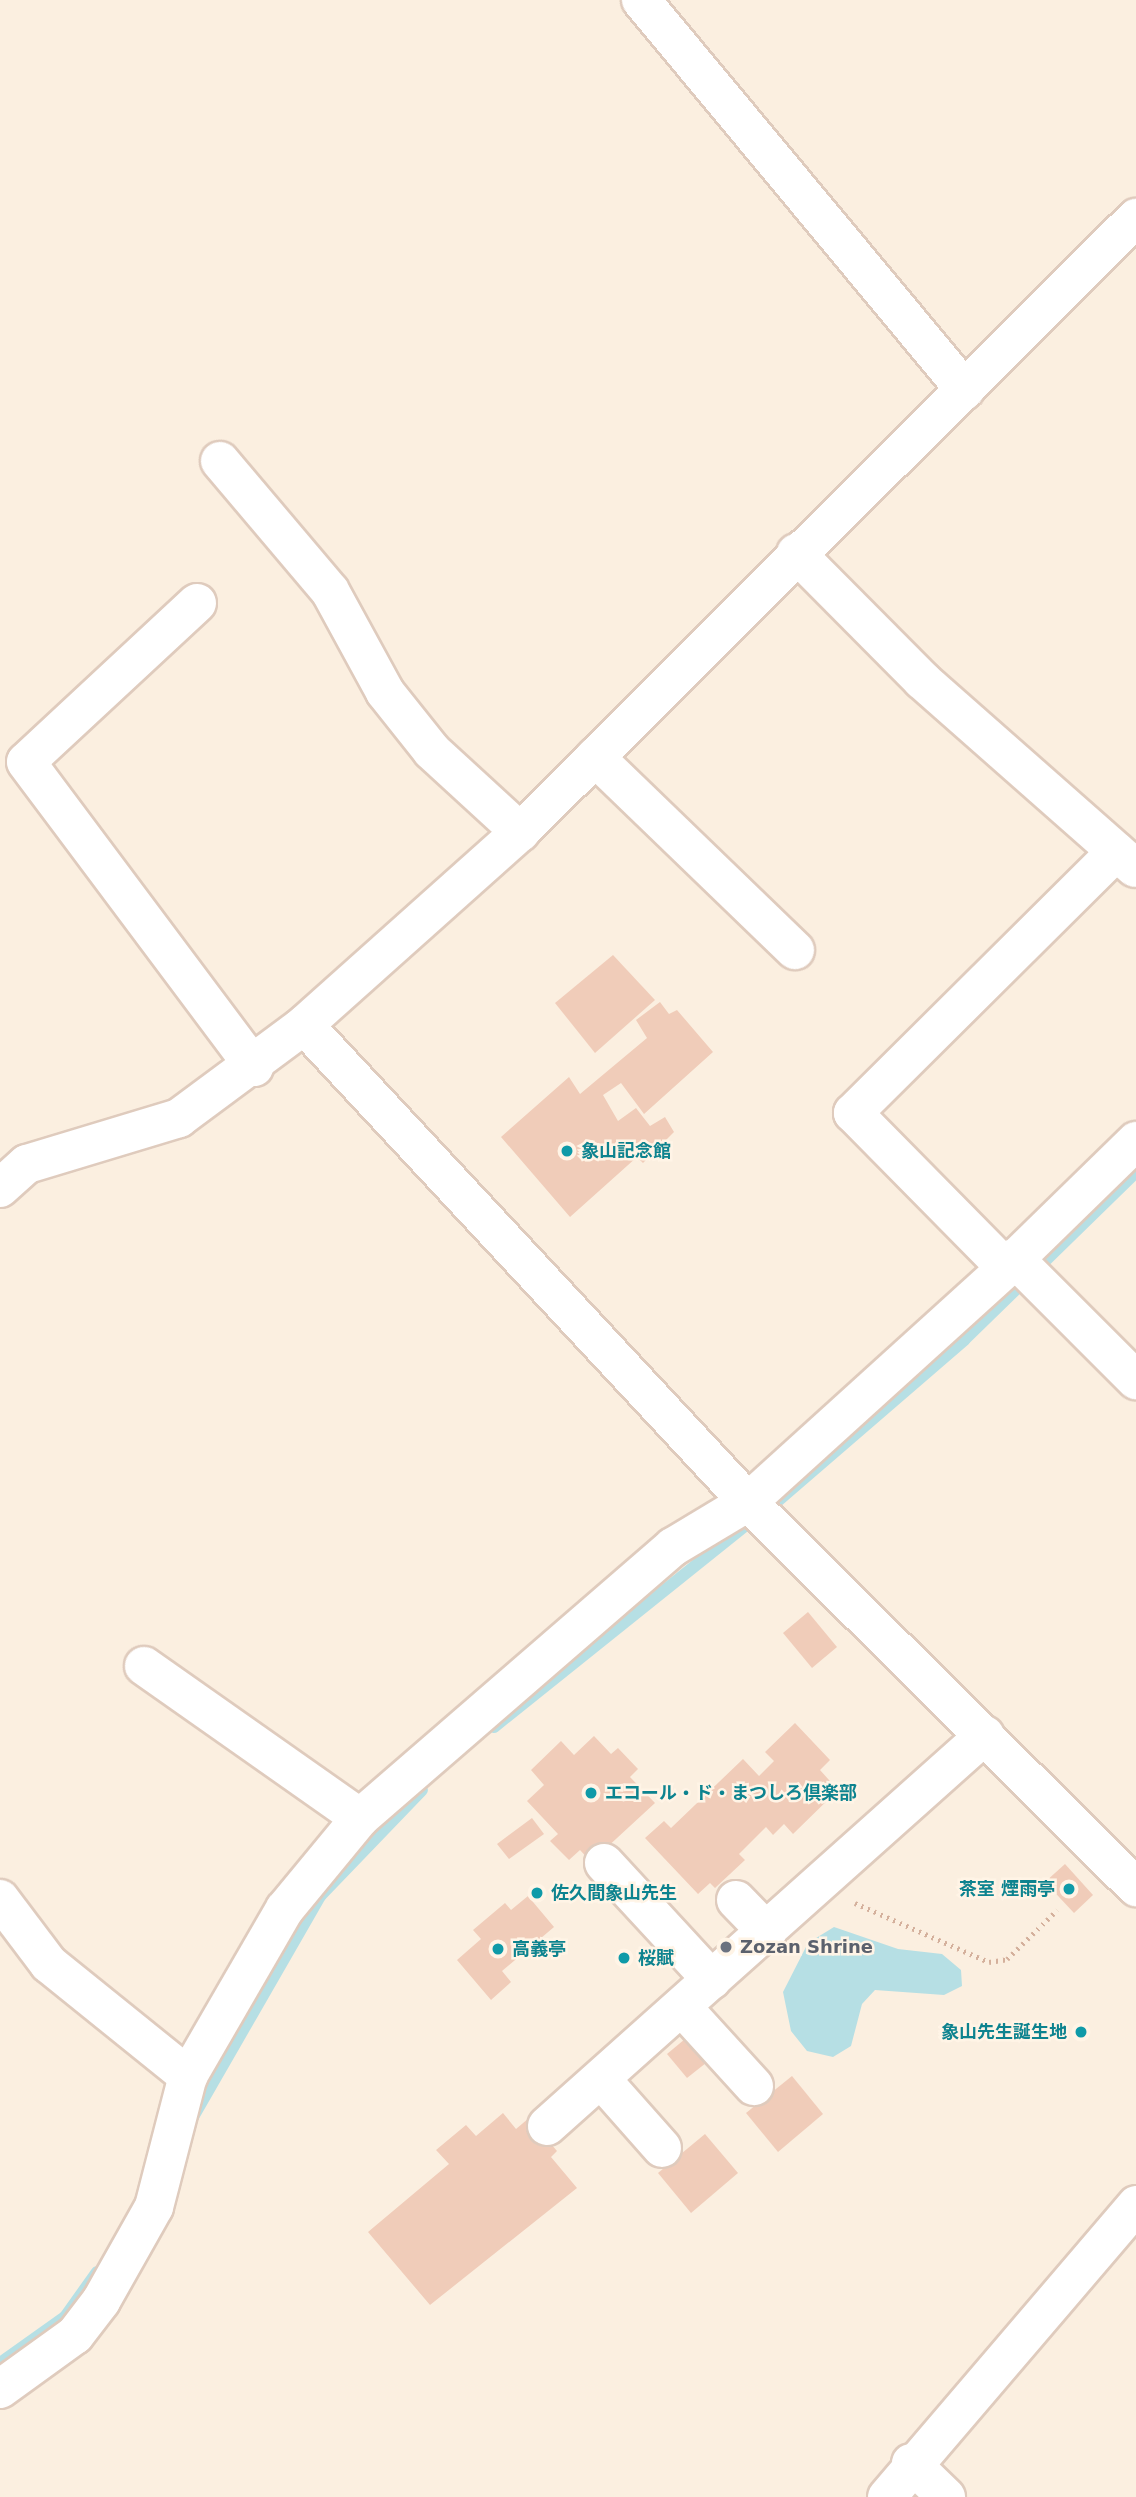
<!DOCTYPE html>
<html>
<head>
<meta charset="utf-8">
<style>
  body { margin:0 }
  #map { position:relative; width:1136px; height:2497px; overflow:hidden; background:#fbefe0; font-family:"DejaVu Sans","Noto Sans JP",sans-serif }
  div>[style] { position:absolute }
  .water>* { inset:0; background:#b6dfe4 }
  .stream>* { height:12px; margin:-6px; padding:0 6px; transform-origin:6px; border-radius:6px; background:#b6dfe4 }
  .building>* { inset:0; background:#f0ccb9 }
  .path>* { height:4.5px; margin-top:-2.25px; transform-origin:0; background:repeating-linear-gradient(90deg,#d4b09c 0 2px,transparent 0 7px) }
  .roads { filter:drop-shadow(2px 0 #dfcbbd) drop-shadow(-2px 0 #dfcbbd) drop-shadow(0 2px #dfcbbd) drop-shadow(0 -2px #dfcbbd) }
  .minor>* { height:38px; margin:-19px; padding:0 19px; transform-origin:19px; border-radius:19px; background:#fff }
  .dots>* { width:19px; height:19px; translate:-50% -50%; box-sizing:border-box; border:4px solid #fff4e6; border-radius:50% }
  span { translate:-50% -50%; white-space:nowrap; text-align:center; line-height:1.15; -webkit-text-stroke:5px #fff4e6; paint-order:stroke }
  .culture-label { font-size:18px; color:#0d838f; font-weight:700 }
  .left { translate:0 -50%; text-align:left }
  .right { translate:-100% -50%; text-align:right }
  .worship-label { font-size:18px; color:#5b616d; font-weight:700 }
</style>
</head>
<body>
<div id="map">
  <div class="water">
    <div style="clip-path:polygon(834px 1927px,898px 1949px,942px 1954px,961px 1970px,962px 1986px,944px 1995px,875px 1990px,862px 2004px,851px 2046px,833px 2057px,807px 2051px,791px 2031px,783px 1992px,808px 1943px)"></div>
  </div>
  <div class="stream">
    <div style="left:765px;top:1512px;width:263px;rotate:-40.8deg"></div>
    <div style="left:964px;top:1340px;width:240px;rotate:-44.3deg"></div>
    <div style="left:494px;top:1727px;width:324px;rotate:-38.7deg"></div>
    <div style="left:193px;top:2117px;width:255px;rotate:-60.1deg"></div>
    <div style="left:320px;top:1896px;width:147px;rotate:-46.1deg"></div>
    <div style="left:0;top:2363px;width:80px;rotate:-35.3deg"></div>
    <div style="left:65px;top:2317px;width:55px;rotate:-54.6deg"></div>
  </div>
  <div class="building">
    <div style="clip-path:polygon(613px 955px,655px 1000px,595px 1053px,555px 1003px)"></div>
    <div style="clip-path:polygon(660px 1002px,669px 1014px,677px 1010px,713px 1052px,644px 1114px,621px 1083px,603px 1095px,618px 1121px,636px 1108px,650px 1126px,665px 1117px,674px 1132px,643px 1163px,637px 1157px,570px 1217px,501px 1137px,569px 1077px,580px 1094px,647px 1038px,636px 1020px)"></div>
    <div style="clip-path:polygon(808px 1612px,837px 1647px,812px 1668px,783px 1633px)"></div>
    <div style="clip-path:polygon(795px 1723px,830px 1760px,820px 1770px,838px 1790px,793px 1834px,784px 1824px,773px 1835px,766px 1827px,739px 1854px,745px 1860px,715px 1888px,710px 1883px,698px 1894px,645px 1838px,664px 1821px,671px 1828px,743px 1759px,759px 1776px,774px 1761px,765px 1752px)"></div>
    <div style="clip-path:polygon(594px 1736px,611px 1754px,618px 1748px,638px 1769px,630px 1777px,655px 1803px,591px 1862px,580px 1850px,569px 1860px,550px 1841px,558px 1834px,527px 1801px,544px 1785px,531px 1770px,561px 1741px,574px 1755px)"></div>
    <div style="clip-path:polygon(532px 1818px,544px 1834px,509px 1859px,497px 1844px)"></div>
    <div style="clip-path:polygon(1065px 1864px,1093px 1895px,1074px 1913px,1045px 1882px)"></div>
    <div style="clip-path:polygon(528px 1896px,554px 1927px,502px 1971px,511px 1982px,491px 2000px,457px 1960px,481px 1939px,473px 1930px,505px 1903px,511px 1910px)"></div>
    <div style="clip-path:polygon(691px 2034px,711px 2059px,687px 2078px,667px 2054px)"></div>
    <div style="clip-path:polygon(792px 2076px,823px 2114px,778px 2152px,746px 2113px)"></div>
    <div style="clip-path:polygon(503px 2113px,516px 2129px,529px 2118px,557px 2151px,551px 2157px,577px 2188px,430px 2305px,368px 2232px,449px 2164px,436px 2150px,466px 2125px,476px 2136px)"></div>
    <div style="clip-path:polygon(705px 2134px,738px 2173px,691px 2213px,658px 2173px)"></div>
  </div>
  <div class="path">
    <div style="left:855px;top:1903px;width:146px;rotate:23.8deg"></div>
    <div style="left:989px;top:1962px;width:18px;rotate:-9deg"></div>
    <div style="left:1007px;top:1959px;width:70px;rotate:-44.4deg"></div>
  </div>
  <div class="roads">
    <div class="minor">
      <div style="left:641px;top:0;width:507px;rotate:50.28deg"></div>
      <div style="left:220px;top:461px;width:170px;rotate:49.8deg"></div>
      <div style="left:330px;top:591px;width:115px;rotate:61.4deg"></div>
      <div style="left:385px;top:692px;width:75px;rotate:51.5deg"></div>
      <div style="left:432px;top:751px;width:120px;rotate:42.6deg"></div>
      <div style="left:796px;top:553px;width:179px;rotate:45.2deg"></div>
      <div style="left:922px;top:680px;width:284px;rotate:41.4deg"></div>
      <div style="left:197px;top:603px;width:233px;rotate:137.1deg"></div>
      <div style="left:26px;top:762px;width:381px;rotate:53.2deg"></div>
      <div style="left:595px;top:757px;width:278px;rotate:44deg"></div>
      <div style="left:304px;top:1025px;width:652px;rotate:47.05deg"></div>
      <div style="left:748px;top:1502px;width:547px;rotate:44.78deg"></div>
      <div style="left:0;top:1188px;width:36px;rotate:-42deg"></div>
      <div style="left:27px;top:1164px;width:159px;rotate:-16.8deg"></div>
      <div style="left:179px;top:1118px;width:156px;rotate:-36.6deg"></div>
      <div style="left:304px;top:1025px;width:290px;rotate:-41.8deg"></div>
      <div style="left:520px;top:832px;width:870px;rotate:-44.91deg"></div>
      <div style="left:1014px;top:1258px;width:173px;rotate:45deg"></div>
      <div style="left:1006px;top:1268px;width:218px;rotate:-134.6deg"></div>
      <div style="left:853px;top:1113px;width:371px;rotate:-44.8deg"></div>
      <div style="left:144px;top:1666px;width:264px;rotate:35.1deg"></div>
      <div style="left:604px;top:1863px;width:159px;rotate:47.3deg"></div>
      <div style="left:0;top:1899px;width:81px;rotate:53deg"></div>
      <div style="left:49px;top:1964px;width:179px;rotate:38.9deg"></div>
      <div style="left:736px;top:1900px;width:45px;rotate:45.9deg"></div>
      <div style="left:682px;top:2007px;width:107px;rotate:47.7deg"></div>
      <div style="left:601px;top:2079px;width:92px;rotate:48.5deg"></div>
      <div style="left:547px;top:2126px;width:587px;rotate:-41.76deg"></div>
      <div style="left:0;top:2389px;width:92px;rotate:-35.8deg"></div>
      <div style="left:75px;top:2335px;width:43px;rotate:-52.6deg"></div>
      <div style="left:101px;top:2301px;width:108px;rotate:-60.6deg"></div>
      <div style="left:154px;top:2207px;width:135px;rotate:-75.5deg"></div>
      <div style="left:188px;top:2076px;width:193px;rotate:-59.9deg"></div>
      <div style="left:285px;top:1909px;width:118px;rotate:-50.5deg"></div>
      <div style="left:360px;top:1818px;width:414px;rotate:-40.9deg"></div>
      <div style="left:673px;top:1547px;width:87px;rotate:-31deg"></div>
      <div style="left:748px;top:1502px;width:348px;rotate:-42.2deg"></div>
      <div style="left:1006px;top:1268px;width:182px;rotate:-44.3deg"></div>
      <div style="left:911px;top:2463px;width:49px;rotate:44.2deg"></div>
      <div style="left:887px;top:2497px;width:384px;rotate:-49.5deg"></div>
    </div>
  </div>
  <div class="dots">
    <div style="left:567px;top:1151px;background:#0f9aa8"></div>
    <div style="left:591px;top:1793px;background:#0f9aa8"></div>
    <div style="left:1069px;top:1889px;background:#0f9aa8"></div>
    <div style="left:537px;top:1893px;background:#0f9aa8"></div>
    <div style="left:726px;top:1947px;background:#6b7280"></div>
    <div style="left:498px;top:1949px;background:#0f9aa8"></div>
    <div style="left:624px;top:1958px;background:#0f9aa8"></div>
    <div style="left:1081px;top:2032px;background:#0f9aa8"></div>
  </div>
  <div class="culture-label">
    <span class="left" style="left:581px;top:1151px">象山記念館</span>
    <span class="left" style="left:605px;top:1793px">エコール・ド・まつしろ倶楽部</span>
    <span class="right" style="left:1055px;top:1889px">茶室 煙雨亭</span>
    <span class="left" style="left:551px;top:1893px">佐久間象山先生</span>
    <span class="left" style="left:512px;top:1949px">高義亭</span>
    <span class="left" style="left:638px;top:1958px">桜賦</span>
    <span class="right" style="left:1067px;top:2032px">象山先生誕生地</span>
  </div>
  <div class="worship-label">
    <span class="left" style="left:740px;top:1947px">Zozan Shrine</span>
  </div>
</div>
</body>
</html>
